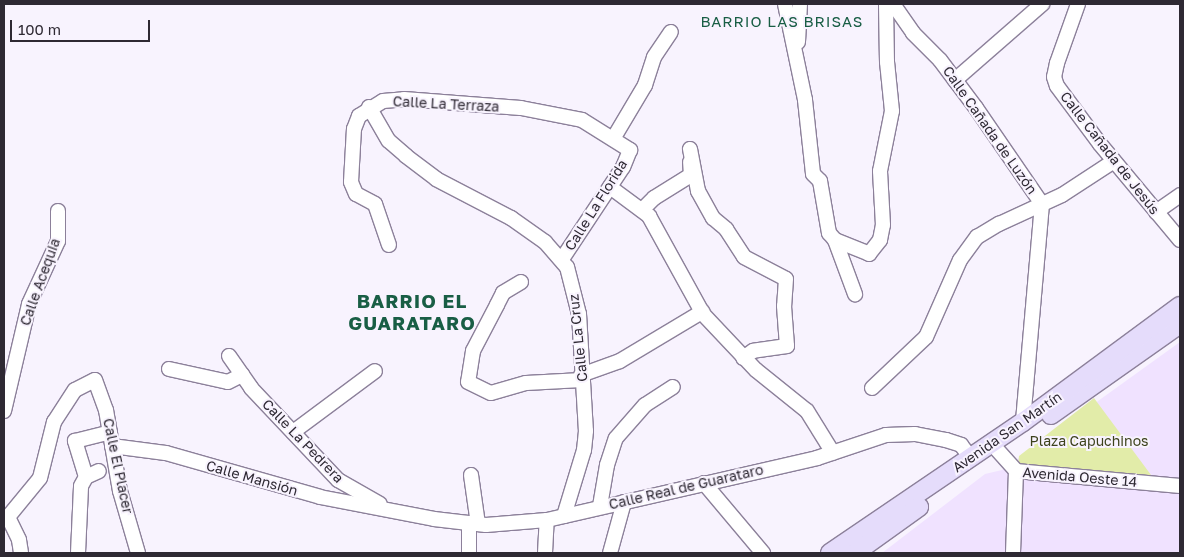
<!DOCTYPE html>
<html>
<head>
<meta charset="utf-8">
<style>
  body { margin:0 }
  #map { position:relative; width:1184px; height:557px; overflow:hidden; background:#f8f3fe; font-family:"Golos Text",sans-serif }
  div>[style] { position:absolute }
  .built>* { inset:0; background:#f0e2ff }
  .green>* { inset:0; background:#e2eca9 }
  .roads { filter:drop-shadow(1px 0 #8c809a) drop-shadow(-1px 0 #8c809a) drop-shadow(0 1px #8c809a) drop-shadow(0 -1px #8c809a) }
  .minor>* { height:14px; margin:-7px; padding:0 7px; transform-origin:7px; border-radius:7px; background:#fff }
  .major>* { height:18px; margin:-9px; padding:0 9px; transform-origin:9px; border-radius:9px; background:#e5dcfb }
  span { translate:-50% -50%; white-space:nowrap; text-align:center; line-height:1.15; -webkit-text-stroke:4px #f8f3fe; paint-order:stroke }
  .street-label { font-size:14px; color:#2e2933 }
  .park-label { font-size:14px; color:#3d421c }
  .neighbourhood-label { font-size:15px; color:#195e45; letter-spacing:1px }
  .district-label { font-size:19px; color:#195e45; font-weight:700; letter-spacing:1px }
  .frame { position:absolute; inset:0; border:5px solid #2e2933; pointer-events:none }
  .scale { position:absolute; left:10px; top:20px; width:140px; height:22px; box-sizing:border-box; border:2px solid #2e2933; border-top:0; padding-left:6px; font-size:15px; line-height:18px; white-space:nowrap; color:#2e2933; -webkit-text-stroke:4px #f8f3fe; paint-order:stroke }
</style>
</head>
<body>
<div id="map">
  <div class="built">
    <div style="clip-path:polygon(1180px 342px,1180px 553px,882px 553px,985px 474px,1002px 470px)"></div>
  </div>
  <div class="green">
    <div style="clip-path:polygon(1094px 398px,1154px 479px,1018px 465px,1019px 456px)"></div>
  </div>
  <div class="roads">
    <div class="minor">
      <div style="left:785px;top:4px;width:98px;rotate:78.2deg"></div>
      <div style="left:805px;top:100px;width:74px;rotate:83.8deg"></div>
      <div style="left:813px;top:174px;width:10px;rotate:45deg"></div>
      <div style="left:820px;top:181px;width:53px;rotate:80.2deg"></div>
      <div style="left:829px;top:233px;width:9px;rotate:49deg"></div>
      <div style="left:835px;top:240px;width:58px;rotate:69.7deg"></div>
      <div style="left:893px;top:4px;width:35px;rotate:55deg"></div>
      <div style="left:913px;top:33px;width:38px;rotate:45deg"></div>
      <div style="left:940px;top:60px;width:60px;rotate:53.1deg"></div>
      <div style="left:976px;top:108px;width:116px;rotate:55.5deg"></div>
      <div style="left:1042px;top:204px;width:219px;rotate:95deg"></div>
      <div style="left:1078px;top:4px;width:63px;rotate:109.6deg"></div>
      <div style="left:1057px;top:63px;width:14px;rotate:102deg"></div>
      <div style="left:1054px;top:77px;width:9px;rotate:72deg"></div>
      <div style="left:1057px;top:86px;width:72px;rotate:53.4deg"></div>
      <div style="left:1100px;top:144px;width:125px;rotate:50.2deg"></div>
      <div style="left:798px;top:42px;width:38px;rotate:-87deg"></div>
      <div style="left:955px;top:80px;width:116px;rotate:-41.1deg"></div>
      <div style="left:369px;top:107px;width:39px;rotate:60deg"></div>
      <div style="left:389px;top:141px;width:23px;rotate:41deg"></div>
      <div style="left:406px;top:156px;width:38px;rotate:37deg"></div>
      <div style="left:436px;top:179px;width:85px;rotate:27.5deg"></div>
      <div style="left:511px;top:218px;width:42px;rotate:35.2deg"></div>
      <div style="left:545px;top:242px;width:33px;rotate:49deg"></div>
      <div style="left:567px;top:267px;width:49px;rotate:75.7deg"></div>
      <div style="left:579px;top:314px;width:117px;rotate:86.6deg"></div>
      <div style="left:586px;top:431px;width:19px;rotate:96deg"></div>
      <div style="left:584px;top:450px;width:69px;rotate:106.9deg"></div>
      <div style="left:613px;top:139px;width:63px;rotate:-59.3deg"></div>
      <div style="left:645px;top:85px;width:29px;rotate:-72deg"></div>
      <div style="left:654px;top:57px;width:30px;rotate:-56deg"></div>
      <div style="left:690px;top:149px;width:43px;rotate:79.2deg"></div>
      <div style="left:698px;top:191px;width:31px;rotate:61deg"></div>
      <div style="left:713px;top:218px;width:17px;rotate:40deg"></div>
      <div style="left:726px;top:229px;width:33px;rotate:57deg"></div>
      <div style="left:744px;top:257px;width:47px;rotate:27.6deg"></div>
      <div style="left:786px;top:279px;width:27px;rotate:94deg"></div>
      <div style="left:784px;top:306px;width:40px;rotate:85.7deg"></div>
      <div style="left:787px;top:346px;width:34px;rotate:172deg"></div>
      <div style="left:753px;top:351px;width:12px;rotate:145deg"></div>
      <div style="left:610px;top:187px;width:49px;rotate:36.6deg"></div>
      <div style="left:649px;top:216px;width:112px;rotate:61.1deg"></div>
      <div style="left:703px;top:314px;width:77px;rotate:46.6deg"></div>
      <div style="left:756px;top:370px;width:65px;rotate:38.8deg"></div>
      <div style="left:807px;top:411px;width:49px;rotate:58.2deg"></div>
      <div style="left:642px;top:210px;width:17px;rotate:-45deg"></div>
      <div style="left:654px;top:198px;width:44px;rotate:-31.9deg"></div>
      <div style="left:691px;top:175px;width:13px;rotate:-94deg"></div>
      <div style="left:1156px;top:212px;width:29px;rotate:-35deg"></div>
      <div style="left:835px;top:240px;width:37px;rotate:22deg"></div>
      <div style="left:869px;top:254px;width:18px;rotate:-52deg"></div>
      <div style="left:880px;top:240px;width:15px;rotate:-79deg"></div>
      <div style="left:883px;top:225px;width:54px;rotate:-93.2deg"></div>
      <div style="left:880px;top:171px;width:61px;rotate:-78.7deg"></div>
      <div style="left:892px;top:111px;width:49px;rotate:-95.8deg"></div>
      <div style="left:887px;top:62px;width:58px;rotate:-91deg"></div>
      <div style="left:389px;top:245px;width:43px;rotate:-108.9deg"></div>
      <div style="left:375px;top:204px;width:21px;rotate:-152deg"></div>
      <div style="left:356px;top:194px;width:13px;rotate:-113deg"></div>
      <div style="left:351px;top:182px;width:53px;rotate:-86.8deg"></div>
      <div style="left:354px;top:129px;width:14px;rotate:-69deg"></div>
      <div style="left:359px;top:116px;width:28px;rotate:-32deg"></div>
      <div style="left:383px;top:101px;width:21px;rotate:-5deg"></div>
      <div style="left:404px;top:99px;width:117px;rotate:4.4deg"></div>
      <div style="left:521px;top:108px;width:62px;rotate:11.1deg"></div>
      <div style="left:582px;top:120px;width:57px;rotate:32deg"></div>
      <div style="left:630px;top:150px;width:18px;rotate:112deg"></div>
      <div style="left:623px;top:167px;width:110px;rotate:123.5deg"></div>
      <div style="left:521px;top:282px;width:21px;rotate:149deg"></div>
      <div style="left:503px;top:293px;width:13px;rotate:117deg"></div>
      <div style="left:497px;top:305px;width:52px;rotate:117.6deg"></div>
      <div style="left:473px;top:351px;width:31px;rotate:99deg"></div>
      <div style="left:468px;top:382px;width:25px;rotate:26deg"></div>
      <div style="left:491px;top:393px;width:36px;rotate:-16deg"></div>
      <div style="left:526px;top:383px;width:56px;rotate:-3.1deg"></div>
      <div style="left:229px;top:356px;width:39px;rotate:55deg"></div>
      <div style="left:251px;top:388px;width:127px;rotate:46.6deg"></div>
      <div style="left:338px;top:480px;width:48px;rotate:29.7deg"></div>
      <div style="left:169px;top:369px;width:60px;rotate:12.4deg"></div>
      <div style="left:228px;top:382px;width:16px;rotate:-27deg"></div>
      <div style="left:581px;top:375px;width:41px;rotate:-19.7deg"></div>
      <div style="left:620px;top:361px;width:96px;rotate:-30.9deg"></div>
      <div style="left:872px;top:388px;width:74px;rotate:-43.4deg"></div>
      <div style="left:926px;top:337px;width:84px;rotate:-66.2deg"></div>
      <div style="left:960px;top:260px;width:29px;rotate:-54deg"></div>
      <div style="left:977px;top:237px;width:26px;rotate:-31deg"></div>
      <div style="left:999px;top:224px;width:69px;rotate:-24.7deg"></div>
      <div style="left:1062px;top:195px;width:62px;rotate:-33.2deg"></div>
      <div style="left:4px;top:411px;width:110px;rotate:-76.8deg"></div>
      <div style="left:29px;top:304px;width:69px;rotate:-65.3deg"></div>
      <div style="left:58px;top:241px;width:30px;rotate:-90deg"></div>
      <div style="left:293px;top:432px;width:102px;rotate:-36.6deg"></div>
      <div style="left:992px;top:444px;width:36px;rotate:48deg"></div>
      <div style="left:1016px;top:471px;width:165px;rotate:5.2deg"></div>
      <div style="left:112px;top:446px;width:54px;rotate:7.4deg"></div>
      <div style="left:166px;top:453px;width:160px;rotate:15.9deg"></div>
      <div style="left:320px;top:497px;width:116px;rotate:10.9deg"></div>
      <div style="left:434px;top:519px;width:52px;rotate:6.6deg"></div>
      <div style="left:486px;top:525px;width:61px;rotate:-4.7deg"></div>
      <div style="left:547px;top:520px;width:277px;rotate:-12.9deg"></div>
      <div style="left:817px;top:458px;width:73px;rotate:-18.4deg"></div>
      <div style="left:886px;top:435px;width:29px;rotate:-2deg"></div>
      <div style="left:915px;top:434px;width:32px;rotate:11deg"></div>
      <div style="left:946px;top:440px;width:16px;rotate:18deg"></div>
      <div style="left:961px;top:445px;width:16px;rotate:52deg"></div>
      <div style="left:471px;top:475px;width:49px;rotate:81.9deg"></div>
      <div style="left:86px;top:477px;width:38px;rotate:-107deg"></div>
      <div style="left:75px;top:441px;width:36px;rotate:-14deg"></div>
      <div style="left:704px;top:483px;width:92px;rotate:49.9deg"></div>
      <div style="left:600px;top:506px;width:42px;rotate:-80.3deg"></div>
      <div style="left:607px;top:465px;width:28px;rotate:-72deg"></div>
      <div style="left:616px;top:438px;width:44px;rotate:-48.7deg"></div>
      <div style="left:645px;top:405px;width:33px;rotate:-33deg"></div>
      <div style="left:8px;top:517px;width:50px;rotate:-50.6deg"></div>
      <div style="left:40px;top:478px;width:58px;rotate:-76deg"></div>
      <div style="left:54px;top:422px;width:38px;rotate:-57deg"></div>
      <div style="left:75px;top:390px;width:22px;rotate:-27deg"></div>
      <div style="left:95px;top:380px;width:32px;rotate:70deg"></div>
      <div style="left:106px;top:410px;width:82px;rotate:80.2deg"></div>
      <div style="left:120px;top:491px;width:65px;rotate:73.8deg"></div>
      <div style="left:8px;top:517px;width:25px;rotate:64deg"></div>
      <div style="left:19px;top:540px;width:13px;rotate:81deg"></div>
      <div style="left:78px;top:553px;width:67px;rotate:-87.4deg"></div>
      <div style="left:81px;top:486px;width:10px;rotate:-61deg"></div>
      <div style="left:86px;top:477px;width:14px;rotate:-25deg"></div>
      <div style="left:469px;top:553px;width:30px;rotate:-90deg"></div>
      <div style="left:545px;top:553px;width:33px;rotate:-87deg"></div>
      <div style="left:610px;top:553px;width:53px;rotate:-74.6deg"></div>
      <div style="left:1013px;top:553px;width:82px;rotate:-87.9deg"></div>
    </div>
    <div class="major">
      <div style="left:1051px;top:415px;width:158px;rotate:-35.2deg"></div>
      <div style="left:830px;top:553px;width:233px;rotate:-34.2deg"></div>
      <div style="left:1023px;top:422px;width:195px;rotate:-36.5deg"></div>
      <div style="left:855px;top:553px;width:79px;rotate:-35.7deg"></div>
    </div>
  </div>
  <div class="street-label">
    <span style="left:446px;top:104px;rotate:3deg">Calle La Terraza</span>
    <span style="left:990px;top:130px;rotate:55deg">Calle Cañada de Luzón</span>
    <span style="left:1110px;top:153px;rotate:52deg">Calle Cañada de Jesús</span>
    <span style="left:596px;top:205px;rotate:-58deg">Calle La Florida</span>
    <span style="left:40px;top:282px;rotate:-70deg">Calle Acequia</span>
    <span style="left:578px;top:338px;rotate:-96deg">Calle La Cruz</span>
    <span style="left:1007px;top:432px;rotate:-35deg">Avenida San Martín</span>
    <span style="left:303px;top:441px;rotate:46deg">Calle La Pedrera</span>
    <span style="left:118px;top:466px;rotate:78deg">Calle El Placer</span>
    <span style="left:1080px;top:477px;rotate:5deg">Avenida Oeste 14</span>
    <span style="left:252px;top:478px;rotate:16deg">Calle Mansión</span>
    <span style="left:686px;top:487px;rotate:-13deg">Calle Real de Guarataro</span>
  </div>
  <div class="park-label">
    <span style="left:1089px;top:441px">Plaza Capuchinos</span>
  </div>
  <div class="neighbourhood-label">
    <span style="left:782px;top:22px">BARRIO LAS BRISAS</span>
  </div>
  <div class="district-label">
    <span style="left:412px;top:312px">BARRIO EL<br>GUARATARO</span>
  </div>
  <div class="frame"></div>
  <div class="scale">100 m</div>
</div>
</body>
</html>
